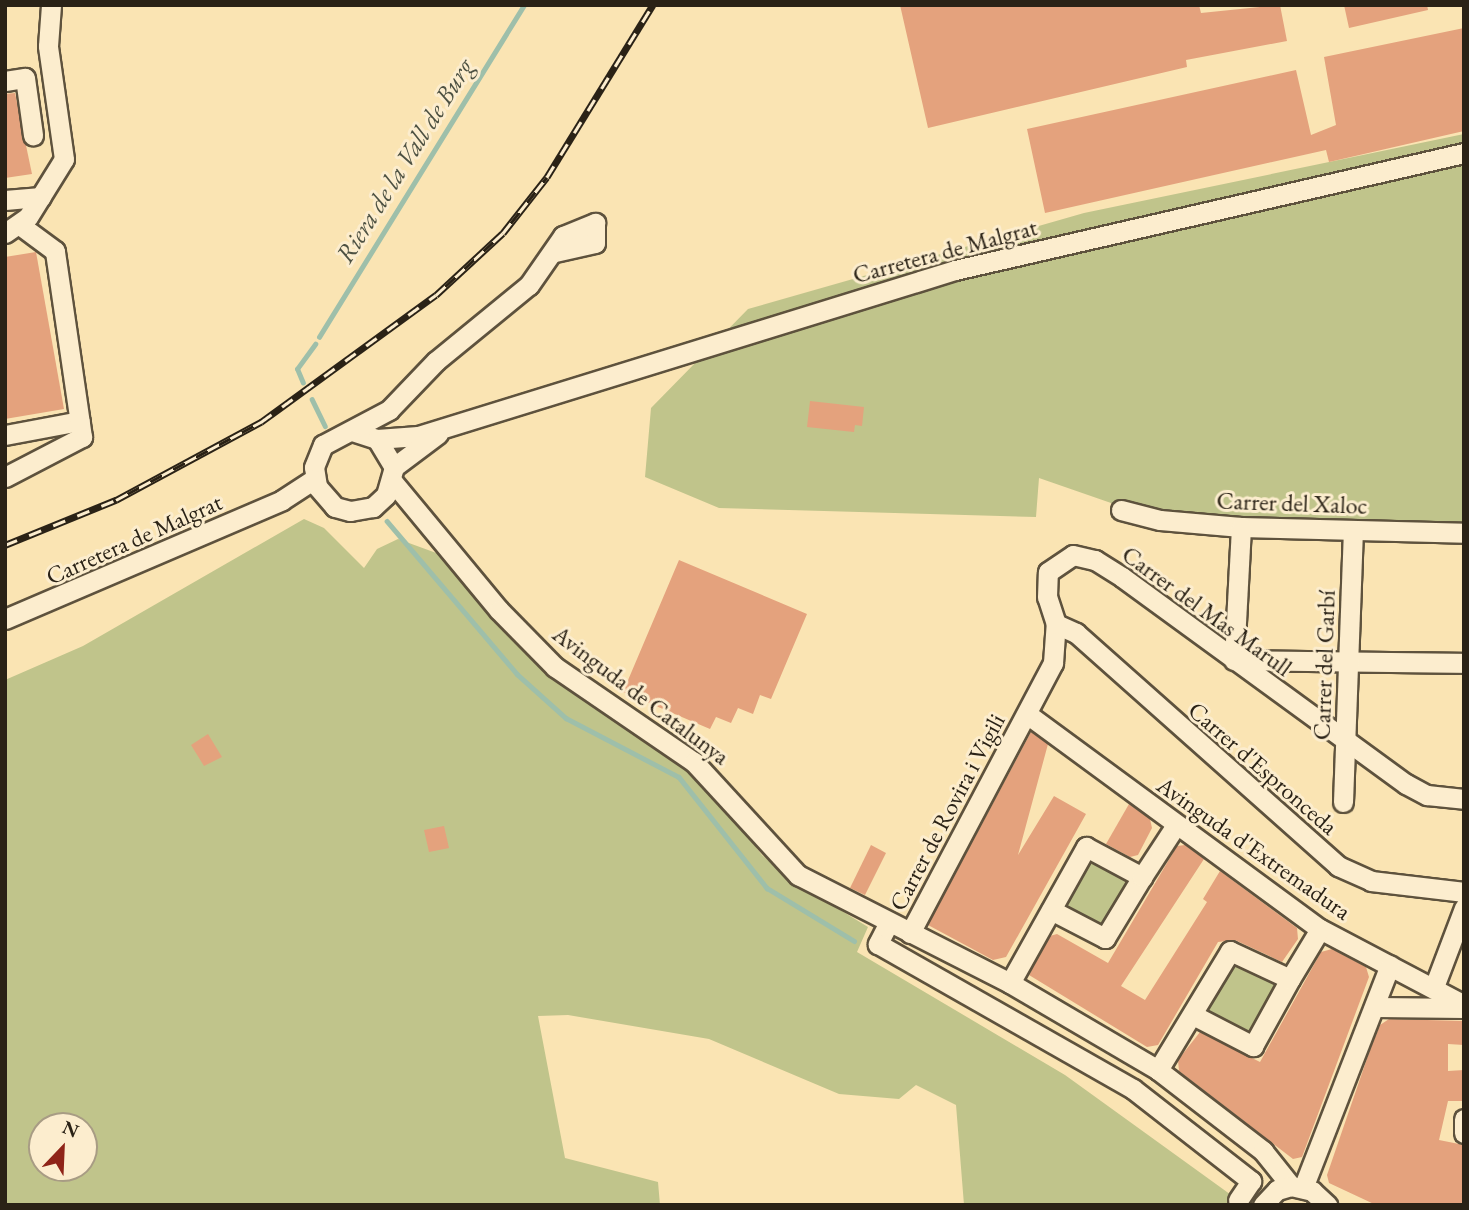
<!DOCTYPE html>
<html>
<head>
<meta charset="utf-8">
<style>
  body { margin:0 }
  #map { position:relative; width:1469px; height:1210px; overflow:hidden; background:#fae4b3; font-family:"EB Garamond",serif }
  div>[style] { position:absolute }
  .green>* { inset:0; background:#c0c48b }
  .stream>* { height:4.5px; margin:-2.25px; padding:0 2.25px; transform-origin:2.25px; border-radius:2.25px; background:#9ebfaa }
  .building>* { inset:0; background:#e4a27d }
  .roads { filter:drop-shadow(2px 0 #5e523d) drop-shadow(-2px 0 #5e523d) drop-shadow(0 2px #5e523d) drop-shadow(0 -2px #5e523d) }
  .minor>* { height:19px; margin:-9.5px; padding:0 9.5px; transform-origin:9.5px; border-radius:9.5px; background:#fcedce }
  .rail>* { height:7px; margin-top:-3.5px; transform-origin:0; background:repeating-linear-gradient(90deg,#fcedce 0 13px,#2a2216 0 26px); box-sizing:border-box; border-block:2px solid #2a2216 }
  span { translate:-50% -50%; white-space:nowrap; text-align:center; line-height:1.15; -webkit-text-stroke:6px #fcedce; paint-order:stroke }
  .street-label { font-size:24px; color:#2a2216 }
  .water-label { font-size:26px; color:#4d5142; font-style:italic }
  .frame { position:absolute; inset:0; border:7px solid #2a2216; pointer-events:none }
  .north { position:absolute; left:28px; top:1112px; width:70px; height:70px; box-sizing:border-box; background:#fcedce; border:2px solid #a89c84; border-radius:50%; rotate:23deg; font-size:19px; font-weight:700; line-height:28px; text-align:center; color:#2a2216 }
  .north::after { content:''; display:block; margin:auto; width:24px; height:32px; background:#8f2418; clip-path:polygon(50% 0,100% 100%,50% 72%,0 100%) }
</style>
</head>
<body>
<div id="map">
  <div class="green">
    <div style="clip-path:polygon(1464px 134px,1464px 533px,1160px 520px,1039px 478px,1036px 517px,719px 508px,645px 477px,651px 408px,748px 309px,1084px 213px)"></div>
    <div style="clip-path:polygon(evenodd,304px 519px,324px 528px,364px 568px,377px 549px,398px 539px,439px 554px,521px 649px,676px 762px,712px 792px,762px 855px,788px 878px,868px 927px,857px 952px,1065px 1075px,1245px 1205px,964px 1205px,956px 1105px,916px 1085px,899px 1099px,839px 1094px,709px 1039px,568px 1015px,538px 1016px,565px 1158px,658px 1182px,660px 1205px,5px 1205px,5px 680px,83px 646px,304px 519px,42px 1126px,84px 1126px,84px 1168px,42px 1168px,42px 1126px)"></div>
    <div style="clip-path:polygon(1091px 849px,1142px 877px,1107px 938px,1051px 910px)"></div>
    <div style="clip-path:polygon(1230px 951px,1290px 979px,1253px 1046px,1193px 1015px)"></div>
  </div>
  <div class="stream">
    <div style="left:319px;top:337px;width:390px;rotate:-58.3deg"></div>
    <div style="left:303px;top:383px;width:15px;rotate:-113deg"></div>
    <div style="left:297px;top:369px;width:31px;rotate:-54deg"></div>
    <div style="left:312px;top:399px;width:30px;rotate:64deg"></div>
    <div style="left:387px;top:521px;width:201px;rotate:49.6deg"></div>
    <div style="left:517px;top:674px;width:66px;rotate:41.9deg"></div>
    <div style="left:566px;top:718px;width:127px;rotate:27.6deg"></div>
    <div style="left:679px;top:777px;width:142px;rotate:51.6deg"></div>
    <div style="left:767px;top:888px;width:102px;rotate:31.3deg"></div>
  </div>
  <div class="building">
    <div style="clip-path:polygon(900px 5px,1199px 5px,1201px 13px,1280px 5px,1287px 41px,1186px 60px,1187px 67px,928px 128px)"></div>
    <div style="clip-path:polygon(1344px 5px,1427px 5px,1428px 10px,1349px 28px)"></div>
    <div style="clip-path:polygon(1464px 28px,1464px 131px,1329px 162px,1326px 150px,1045px 213px,1027px 129px,1296px 70px,1311px 135px,1336px 125px,1324px 57px)"></div>
    <div style="clip-path:polygon(15px 93px,32px 174px,5px 178px,5px 94px)"></div>
    <div style="clip-path:polygon(36px 252px,64px 409px,5px 419px,5px 257px)"></div>
    <div style="clip-path:polygon(810px 401px,864px 407px,862px 426px,855px 425px,854px 432px,807px 427px)"></div>
    <div style="clip-path:polygon(679px 560px,807px 614px,771px 699px,760px 695px,753px 714px,738px 708px,731px 723px,716px 717px,710px 729px,623px 692px)"></div>
    <div style="clip-path:polygon(1031px 732px,1048px 744px,1018px 855px,1054px 796px,1086px 814px,1006px 957px,993px 960px,928px 925px)"></div>
    <div style="clip-path:polygon(208px 734px,222px 757px,204px 766px,191px 745px)"></div>
    <div style="clip-path:polygon(1129px 804px,1150px 819px,1152px 828px,1138px 855px,1130px 857px,1106px 844px)"></div>
    <div style="clip-path:polygon(444px 826px,449px 848px,429px 852px,424px 830px)"></div>
    <div style="clip-path:polygon(871px 845px,886px 853px,865px 895px,850px 888px)"></div>
    <div style="clip-path:polygon(1185px 845px,1204px 859px,1121px 986px,1145px 1000px,1207px 902px,1203px 899px,1220px 871px,1297px 928px,1298px 939px,1282px 962px,1235px 940px,1218px 942px,1158px 1045px,1147px 1047px,1029px 975px,1050px 936px,1057px 934px,1108px 963px,1177px 846px)"></div>
    <div style="clip-path:polygon(1332px 949px,1366px 967px,1369px 977px,1302px 1157px,1293px 1159px,1179px 1071px,1178px 1060px,1200px 1032px,1260px 1062px,1321px 952px)"></div>
    <div style="clip-path:polygon(1389px 1019px,1464px 1021px,1464px 1045px,1448px 1044px,1448px 1071px,1464px 1070px,1464px 1101px,1448px 1101px,1439px 1140px,1464px 1145px,1464px 1205px,1376px 1205px,1329px 1183px,1327px 1175px,1371px 1047px,1380px 1025px)"></div>
  </div>
  <div class="roads">
    <div class="minor">
      <div style="left:5px;top:81px;width:20px;rotate:-9deg"></div>
      <div style="left:25px;top:78px;width:58px;rotate:82deg"></div>
      <div style="left:5px;top:200px;width:36px;rotate:-5deg"></div>
      <div style="left:5px;top:233px;width:28px;rotate:-35deg"></div>
      <div style="left:28px;top:217px;width:68px;rotate:-58.2deg"></div>
      <div style="left:64px;top:159px;width:114px;rotate:-98.1deg"></div>
      <div style="left:48px;top:46px;width:41px;rotate:-85.8deg"></div>
      <div style="left:352px;top:431px;width:26px;rotate:18deg"></div>
      <div style="left:377px;top:439px;width:33px;rotate:59deg"></div>
      <div style="left:394px;top:467px;width:29px;rotate:106deg"></div>
      <div style="left:386px;top:495px;width:18px;rotate:137deg"></div>
      <div style="left:373px;top:507px;width:23px;rotate:170deg"></div>
      <div style="left:350px;top:511px;width:16px;rotate:-165deg"></div>
      <div style="left:335px;top:507px;width:28px;rotate:-131deg"></div>
      <div style="left:317px;top:486px;width:19px;rotate:-99deg"></div>
      <div style="left:314px;top:467px;width:24px;rotate:-68deg"></div>
      <div style="left:323px;top:445px;width:75px;rotate:-27.9deg"></div>
      <div style="left:389px;top:410px;width:68px;rotate:-46.2deg"></div>
      <div style="left:436px;top:361px;width:120px;rotate:-39.3deg"></div>
      <div style="left:529px;top:285px;width:60px;rotate:-55.2deg"></div>
      <div style="left:563px;top:236px;width:35px;rotate:-22deg"></div>
      <div style="left:595px;top:223px;width:20px;rotate:90deg"></div>
      <div style="left:595px;top:243px;width:41px;rotate:167.3deg"></div>
      <div style="left:5px;top:435px;width:76px;rotate:-10.6deg"></div>
      <div style="left:377px;top:439px;width:41px;rotate:-4.2deg"></div>
      <div style="left:418px;top:436px;width:562px;rotate:-17.18deg"></div>
      <div style="left:955px;top:270px;width:522px;rotate:-12.95deg"></div>
      <div style="left:394px;top:467px;width:55px;rotate:-36.9deg"></div>
      <div style="left:5px;top:477px;width:87px;rotate:-27.5deg"></div>
      <div style="left:82px;top:437px;width:188px;rotate:-98.3deg"></div>
      <div style="left:55px;top:251px;width:44px;rotate:-143.4deg"></div>
      <div style="left:393px;top:482px;width:166px;rotate:50.4deg"></div>
      <div style="left:499px;top:610px;width:80px;rotate:45.5deg"></div>
      <div style="left:555px;top:667px;width:168px;rotate:34.4deg"></div>
      <div style="left:694px;top:762px;width:154px;rotate:47.4deg"></div>
      <div style="left:798px;top:875px;width:238px;rotate:27deg"></div>
      <div style="left:1010px;top:983px;width:172px;rotate:30.4deg"></div>
      <div style="left:1158px;top:1070px;width:133px;rotate:37.6deg"></div>
      <div style="left:1263px;top:1151px;width:45px;rotate:51.3deg"></div>
      <div style="left:1121px;top:510px;width:40px;rotate:14.4deg"></div>
      <div style="left:1160px;top:520px;width:81px;rotate:4.9deg"></div>
      <div style="left:1241px;top:527px;width:223px;rotate:1.5deg"></div>
      <div style="left:1241px;top:527px;width:133px;rotate:93deg"></div>
      <div style="left:1234px;top:660px;width:230px;rotate:0.7deg"></div>
      <div style="left:5px;top:619px;width:301px;rotate:-23.2deg"></div>
      <div style="left:282px;top:500px;width:38px;rotate:-33deg"></div>
      <div style="left:1056px;top:624px;width:22px;rotate:24deg"></div>
      <div style="left:1076px;top:633px;width:351px;rotate:41.6deg"></div>
      <div style="left:1338px;top:866px;width:36px;rotate:24deg"></div>
      <div style="left:1371px;top:881px;width:94px;rotate:6.7deg"></div>
      <div style="left:1027px;top:714px;width:363px;rotate:36.3deg"></div>
      <div style="left:1320px;top:929px;width:163px;rotate:27.8deg"></div>
      <div style="left:1343px;top:802px;width:272px;rotate:-87.9deg"></div>
      <div style="left:1051px;top:910px;width:61px;rotate:27.4deg"></div>
      <div style="left:1105px;top:938px;width:71px;rotate:-58.8deg"></div>
      <div style="left:889px;top:922px;width:25px;rotate:117deg"></div>
      <div style="left:878px;top:944px;width:293px;rotate:29.6deg"></div>
      <div style="left:1133px;top:1089px;width:150px;rotate:37.9deg"></div>
      <div style="left:1251px;top:1181px;width:23px;rotate:124deg"></div>
      <div style="left:910px;top:933px;width:306px;rotate:-62.1deg"></div>
      <div style="left:1053px;top:663px;width:39px;rotate:-86deg"></div>
      <div style="left:1056px;top:624px;width:28px;rotate:-108deg"></div>
      <div style="left:1047px;top:597px;width:25px;rotate:-88deg"></div>
      <div style="left:1048px;top:572px;width:30px;rotate:-34deg"></div>
      <div style="left:1073px;top:555px;width:23px;rotate:13deg"></div>
      <div style="left:1095px;top:560px;width:32px;rotate:32deg"></div>
      <div style="left:1122px;top:577px;width:351px;rotate:36.1deg"></div>
      <div style="left:1406px;top:784px;width:24px;rotate:28deg"></div>
      <div style="left:1427px;top:795px;width:37px;rotate:6deg"></div>
      <div style="left:1010px;top:983px;width:156px;rotate:-60.8deg"></div>
      <div style="left:1086px;top:847px;width:64px;rotate:28.2deg"></div>
      <div style="left:1142px;top:877px;width:62px;rotate:-56.8deg"></div>
      <div style="left:1434px;top:987px;width:85px;rotate:-69.2deg"></div>
      <div style="left:1377px;top:1007px;width:87px;rotate:0.7deg"></div>
      <div style="left:1193px;top:1015px;width:68px;rotate:27.3deg"></div>
      <div style="left:1253px;top:1046px;width:77px;rotate:-61.1deg"></div>
      <div style="left:1158px;top:1070px;width:139px;rotate:-58.8deg"></div>
      <div style="left:1230px;top:951px;width:66px;rotate:25deg"></div>
      <div style="left:1290px;top:979px;width:58px;rotate:-59deg"></div>
      <div style="left:1464px;top:1119px;width:14px;rotate:90deg"></div>
      <div style="left:1303px;top:1188px;width:239px;rotate:-68.7deg"></div>
      <div style="left:1263px;top:1205px;width:21px;rotate:-47deg"></div>
      <div style="left:1277px;top:1190px;width:15px;rotate:-16deg"></div>
      <div style="left:1291px;top:1186px;width:22px;rotate:13deg"></div>
      <div style="left:1312px;top:1191px;width:21px;rotate:43deg"></div>
    </div>
  </div>
  <div class="rail">
    <div style="left:5px;top:545px;width:120px;rotate:-22.1deg"></div>
    <div style="left:116px;top:500px;width:165px;rotate:-28.3deg"></div>
    <div style="left:261px;top:422px;width:216px;rotate:-36deg"></div>
    <div style="left:436px;top:295px;width:91px;rotate:-42.8deg"></div>
    <div style="left:503px;top:233px;width:71px;rotate:-51.8deg"></div>
    <div style="left:547px;top:177px;width:202px;rotate:-58.4deg"></div>
  </div>
  <div class="street-label">
    <span style="left:945px;top:251px;rotate:-15deg">Carretera de Malgrat</span>
    <span style="left:1292px;top:503px;rotate:2deg">Carrer del Xaloc</span>
    <span style="left:134px;top:539px;rotate:-24deg">Carretera de Malgrat</span>
    <span style="left:1207px;top:611px;rotate:36deg">Carrer del Mas Marull</span>
    <span style="left:1324px;top:665px;rotate:-88deg">Carrer del Garbí</span>
    <span style="left:641px;top:695px;rotate:37deg">Avinguda de Catalunya</span>
    <span style="left:1263px;top:768px;rotate:41deg">Carrer d'Espronceda</span>
    <span style="left:947px;top:812px;rotate:-62deg">Carrer de Rovira i Vigili</span>
    <span style="left:1254px;top:848px;rotate:35deg">Avinguda d'Extremadura</span>
  </div>
  <div class="water-label">
    <span style="left:405px;top:161px;rotate:-58deg">Riera de la Vall de Burg</span>
  </div>
  <div class="frame"></div>
  <div class="north">N</div>
</div>
</body>
</html>
